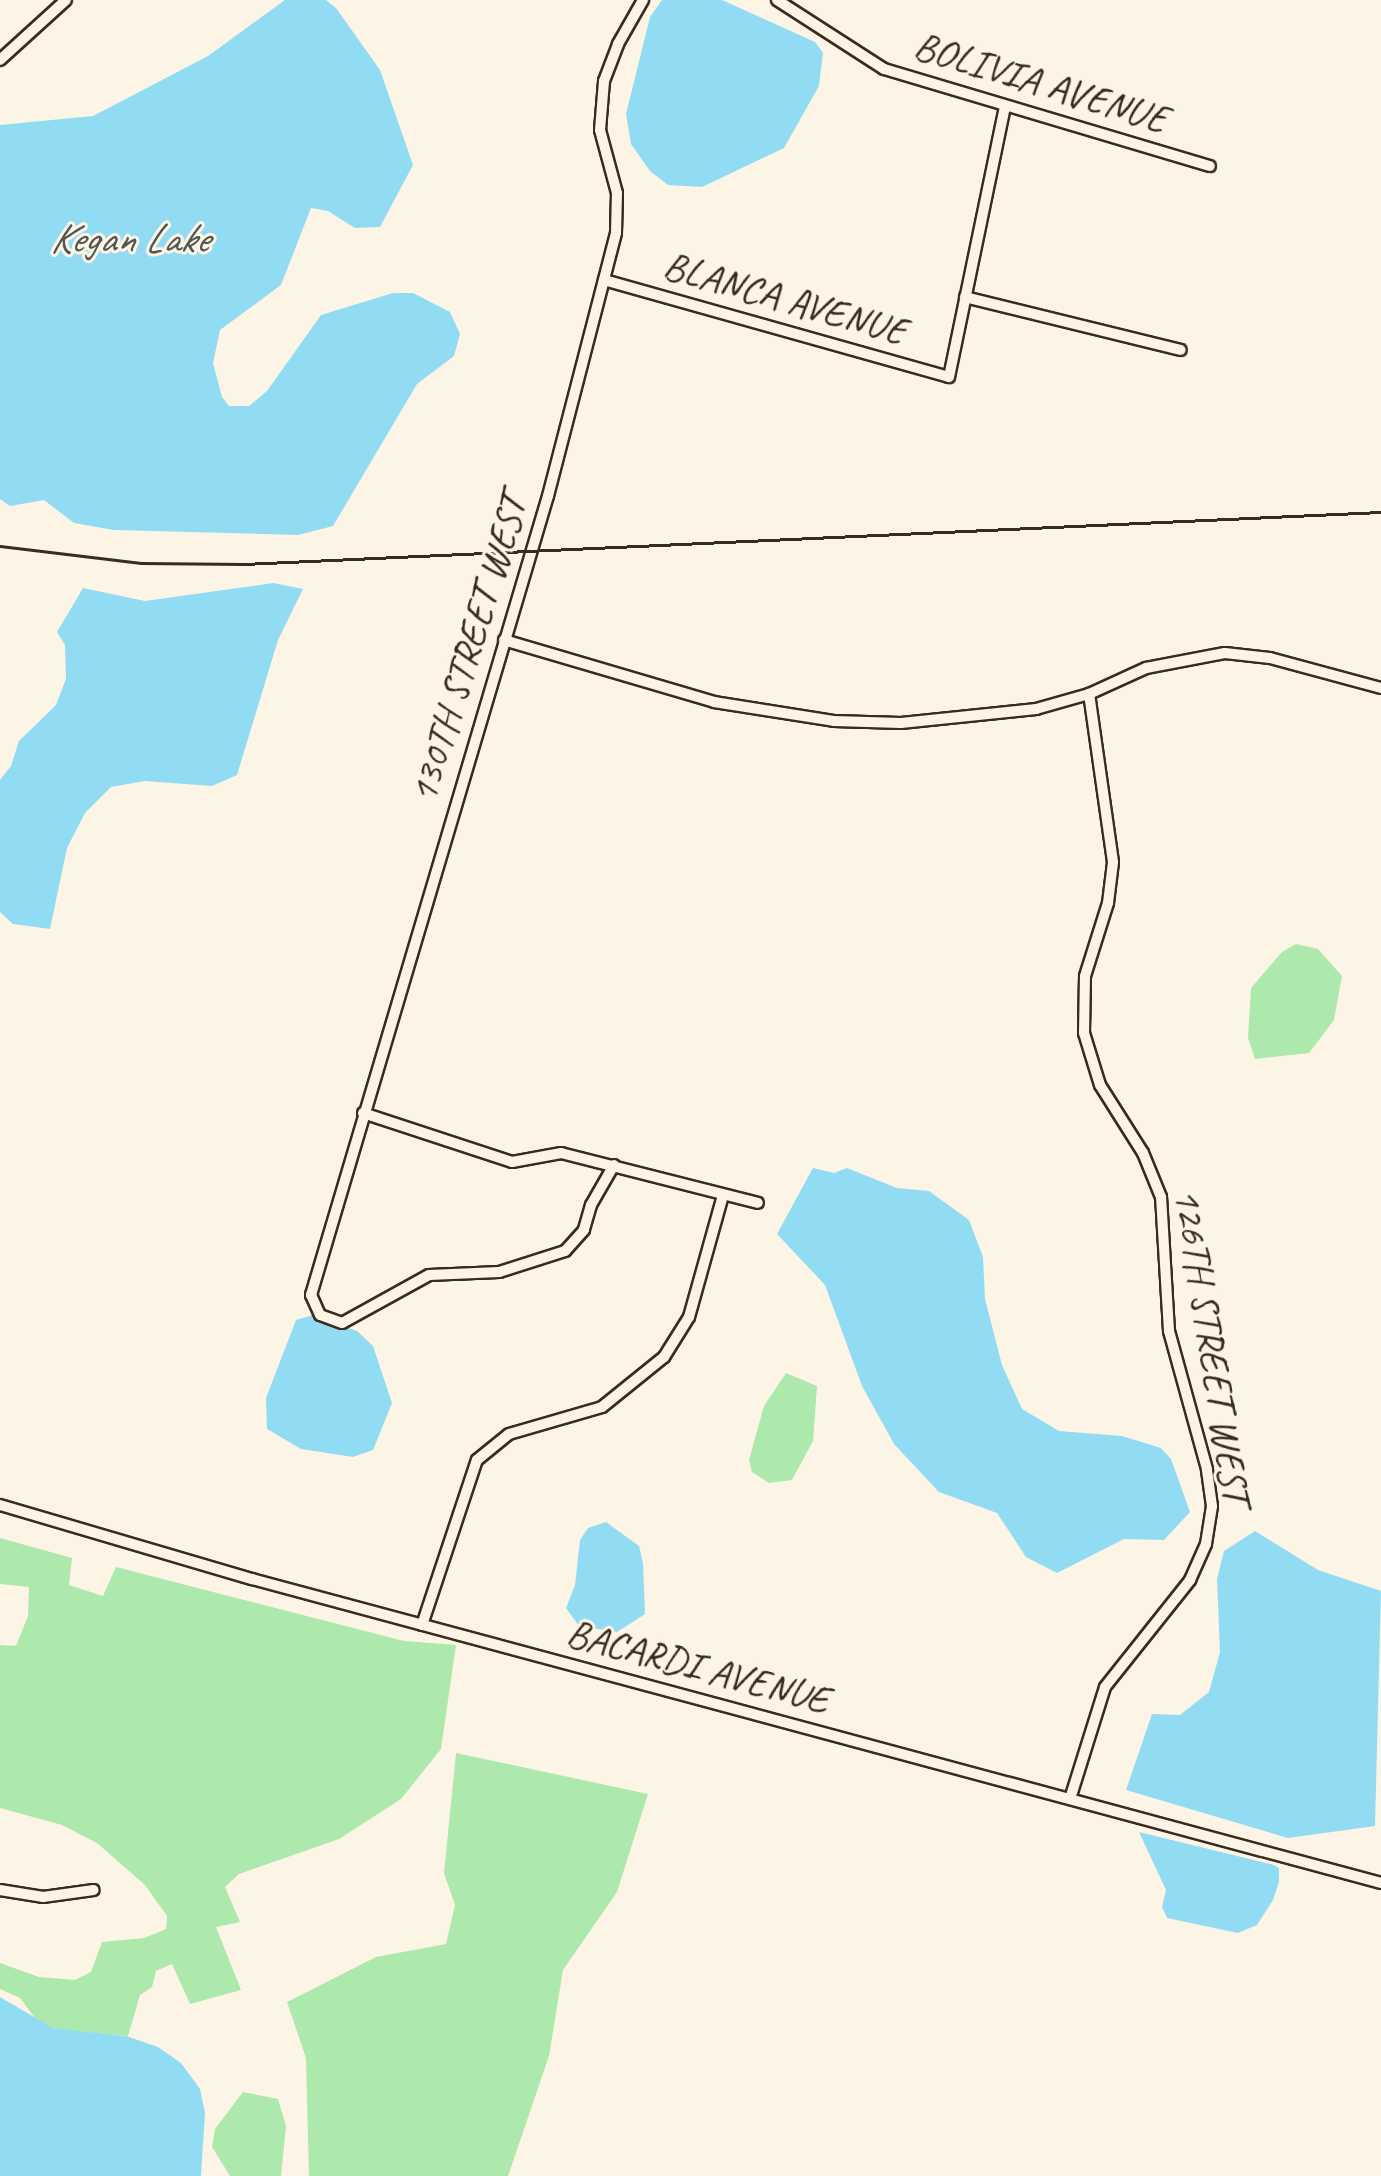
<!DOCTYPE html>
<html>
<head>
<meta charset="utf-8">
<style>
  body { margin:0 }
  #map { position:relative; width:1381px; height:2176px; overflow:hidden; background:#fcf5e5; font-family:Caveat,sans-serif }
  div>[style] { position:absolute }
  .green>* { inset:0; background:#ade8ad }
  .water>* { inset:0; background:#92dcf3 }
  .roads { filter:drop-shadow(2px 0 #3b2a1e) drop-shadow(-2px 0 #3b2a1e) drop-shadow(0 2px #3b2a1e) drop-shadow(0 -2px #3b2a1e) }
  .minor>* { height:10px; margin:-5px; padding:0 5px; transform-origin:5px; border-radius:5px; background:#fcf5e5 }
  .rail>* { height:3px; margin:-1.5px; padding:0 1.5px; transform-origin:1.5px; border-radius:1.5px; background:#3b2a1e }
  span { translate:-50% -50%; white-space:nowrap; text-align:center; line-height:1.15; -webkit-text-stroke:6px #fcf5e5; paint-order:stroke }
  .street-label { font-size:40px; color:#3b2a1e }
  .water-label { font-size:42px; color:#515653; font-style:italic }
</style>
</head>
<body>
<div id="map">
  <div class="green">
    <div style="clip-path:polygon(1296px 944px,1318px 949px,1342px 976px,1334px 1020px,1309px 1053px,1255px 1059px,1248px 1038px,1251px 988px,1282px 952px)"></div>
    <div style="clip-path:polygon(786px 1373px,817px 1386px,813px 1441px,792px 1480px,769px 1483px,752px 1472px,749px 1460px,764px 1406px)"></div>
    <div style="clip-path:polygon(0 1538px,72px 1558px,69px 1585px,103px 1596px,116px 1567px,404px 1641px,456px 1645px,441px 1749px,401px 1799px,339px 1839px,239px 1874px,225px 1887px,240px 1922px,216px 1927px,241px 1990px,190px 2004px,172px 1964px,156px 1971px,152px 1987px,140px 1995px,128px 2036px,55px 2029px,35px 2018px,20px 1998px,0 1989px,0 1963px,39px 1977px,75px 1980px,91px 1972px,102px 1942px,144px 1938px,166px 1929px,167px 1916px,145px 1885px,97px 1843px,62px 1825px,0 1808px,0 1645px,16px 1646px,28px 1616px,29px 1587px,0 1584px)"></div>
    <div style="clip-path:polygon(456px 1753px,648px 1794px,617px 1892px,563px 1970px,549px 2056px,508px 2176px,309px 2176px,306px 2058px,287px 2002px,376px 1957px,446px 1944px,455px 1905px,444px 1873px)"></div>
    <div style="clip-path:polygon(243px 2092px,278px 2099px,286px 2126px,281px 2176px,230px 2176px,212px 2147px,215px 2129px)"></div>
  </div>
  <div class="water">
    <div style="clip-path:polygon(285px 0,326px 0,336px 8px,380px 70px,413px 165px,380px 227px,355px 228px,328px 211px,311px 208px,281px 285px,220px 330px,213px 363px,222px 397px,229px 406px,249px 406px,267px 391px,321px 315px,393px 293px,413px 293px,450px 312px,460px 334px,454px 356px,417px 384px,333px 526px,298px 535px,114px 530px,74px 523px,44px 500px,10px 506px,0 499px,0 125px,93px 116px,208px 56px)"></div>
    <div style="clip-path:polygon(662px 0,722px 0,815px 42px,823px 53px,819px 86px,784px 148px,702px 187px,668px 185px,650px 171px,631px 144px,626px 114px,650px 17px)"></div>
    <div style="clip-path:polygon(273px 583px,303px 589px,278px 640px,237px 775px,212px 786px,145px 781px,111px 787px,85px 813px,67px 848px,50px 929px,13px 924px,0 912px,0 780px,11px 766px,19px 741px,56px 705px,66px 679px,65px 645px,57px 632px,83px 588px,145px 601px)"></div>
    <div style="clip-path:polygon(813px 1168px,834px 1173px,847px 1168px,897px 1188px,929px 1191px,969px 1220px,983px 1257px,985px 1299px,1002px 1365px,1022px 1409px,1059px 1431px,1122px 1436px,1161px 1448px,1171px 1459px,1190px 1512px,1164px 1540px,1124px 1539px,1057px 1573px,1026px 1557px,997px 1513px,939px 1492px,894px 1444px,862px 1386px,825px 1285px,777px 1234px)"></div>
    <div style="clip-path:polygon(313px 1315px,357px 1331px,373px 1346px,392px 1403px,373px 1450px,353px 1457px,301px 1449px,267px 1429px,266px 1398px,296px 1320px)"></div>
    <div style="clip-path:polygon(606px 1522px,639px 1546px,643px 1563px,645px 1614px,617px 1632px,579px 1626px,566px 1608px,575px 1585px,580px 1540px,588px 1528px)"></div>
    <div style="clip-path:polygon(1255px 1531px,1318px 1570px,1381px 1591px,1375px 1826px,1288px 1838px,1126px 1790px,1152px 1714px,1180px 1715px,1209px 1692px,1220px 1652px,1217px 1579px,1224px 1551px)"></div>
    <div style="clip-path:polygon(1139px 1832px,1274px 1865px,1279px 1868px,1279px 1882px,1273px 1900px,1257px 1925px,1238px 1933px,1167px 1918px,1162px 1907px,1166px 1890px)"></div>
    <div style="clip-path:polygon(0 1997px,53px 2028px,126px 2036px,158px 2047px,181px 2063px,200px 2089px,205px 2113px,201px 2176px,0 2176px)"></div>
  </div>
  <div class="roads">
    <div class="minor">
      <div style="left:777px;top:0;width:127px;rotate:32.8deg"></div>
      <div style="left:884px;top:69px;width:340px;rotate:16.6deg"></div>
      <div style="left:0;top:60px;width:89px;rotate:-42.3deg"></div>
      <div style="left:604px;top:280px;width:358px;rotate:15.7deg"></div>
      <div style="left:949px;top:377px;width:276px;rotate:-78.3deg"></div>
      <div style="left:965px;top:297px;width:222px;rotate:13.8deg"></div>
      <div style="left:504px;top:640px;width:219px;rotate:16.4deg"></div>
      <div style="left:714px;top:702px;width:121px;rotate:9deg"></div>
      <div style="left:834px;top:721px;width:67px;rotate:1.7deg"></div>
      <div style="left:901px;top:723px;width:136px;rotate:-5.9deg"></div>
      <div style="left:1036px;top:709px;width:55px;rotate:-15.8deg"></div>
      <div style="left:1089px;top:694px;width:63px;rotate:-24.5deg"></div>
      <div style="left:1146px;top:668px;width:80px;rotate:-10.8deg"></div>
      <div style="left:1225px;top:653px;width:45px;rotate:6.3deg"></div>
      <div style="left:1270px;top:658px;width:115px;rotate:15.1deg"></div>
      <div style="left:363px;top:1113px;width:157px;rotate:18.2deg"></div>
      <div style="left:512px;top:1162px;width:50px;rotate:-10.4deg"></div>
      <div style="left:561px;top:1153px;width:203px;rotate:14.2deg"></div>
      <div style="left:614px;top:1165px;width:46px;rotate:119.9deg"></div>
      <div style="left:591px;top:1205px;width:26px;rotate:106deg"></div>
      <div style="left:584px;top:1230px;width:28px;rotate:132deg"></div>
      <div style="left:565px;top:1251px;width:69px;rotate:162.3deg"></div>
      <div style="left:499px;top:1272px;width:70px;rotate:177.5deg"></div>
      <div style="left:429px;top:1275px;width:99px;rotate:151.1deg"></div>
      <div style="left:342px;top:1323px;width:23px;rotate:-160deg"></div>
      <div style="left:320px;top:1315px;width:22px;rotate:-114deg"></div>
      <div style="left:311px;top:1295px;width:833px;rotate:-73.48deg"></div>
      <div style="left:548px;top:496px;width:272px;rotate:-75.5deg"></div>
      <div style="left:616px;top:233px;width:40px;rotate:-88.6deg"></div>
      <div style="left:617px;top:193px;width:65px;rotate:-105.1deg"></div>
      <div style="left:600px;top:130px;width:49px;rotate:-85.3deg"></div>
      <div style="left:604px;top:81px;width:40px;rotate:-69deg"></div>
      <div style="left:618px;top:44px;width:51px;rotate:-60.4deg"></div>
      <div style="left:0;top:1505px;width:263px;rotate:16.4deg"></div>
      <div style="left:252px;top:1579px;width:1169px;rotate:15.07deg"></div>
      <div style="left:422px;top:1625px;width:174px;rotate:-71.6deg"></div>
      <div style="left:477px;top:1460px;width:41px;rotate:-39.1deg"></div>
      <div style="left:509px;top:1434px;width:97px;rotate:-16.2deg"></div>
      <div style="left:602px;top:1407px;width:80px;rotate:-38.9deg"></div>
      <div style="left:664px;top:1357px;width:47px;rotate:-58deg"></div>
      <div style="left:689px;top:1317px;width:127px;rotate:-74.4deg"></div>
      <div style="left:1070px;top:1799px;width:117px;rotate:-72.6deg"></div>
      <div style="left:1105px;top:1687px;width:137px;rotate:-51.5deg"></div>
      <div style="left:1190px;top:1580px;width:39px;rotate:-66deg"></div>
      <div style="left:1206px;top:1544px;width:38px;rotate:-81deg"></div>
      <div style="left:1212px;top:1506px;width:37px;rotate:-98deg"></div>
      <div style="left:1207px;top:1469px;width:143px;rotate:-105.4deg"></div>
      <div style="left:1169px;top:1331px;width:134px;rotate:-93.4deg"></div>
      <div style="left:1161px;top:1197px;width:48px;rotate:-112.2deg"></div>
      <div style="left:1143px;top:1153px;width:80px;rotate:-122.3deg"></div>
      <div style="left:1100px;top:1085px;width:54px;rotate:-107.1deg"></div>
      <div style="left:1084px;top:1033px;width:57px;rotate:-89deg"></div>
      <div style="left:1085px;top:976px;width:77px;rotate:-72.5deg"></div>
      <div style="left:1108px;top:903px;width:41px;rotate:-83deg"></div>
      <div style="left:1113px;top:862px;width:170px;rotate:-98.1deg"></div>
      <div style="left:0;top:1890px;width:44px;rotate:9.2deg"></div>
      <div style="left:43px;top:1897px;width:51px;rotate:-7.8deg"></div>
    </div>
  </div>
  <div class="rail">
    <div style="left:0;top:546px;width:142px;rotate:6.9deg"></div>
    <div style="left:141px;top:563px;width:103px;rotate:0.6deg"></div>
    <div style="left:244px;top:564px;width:1138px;rotate:-2.62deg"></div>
  </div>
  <div class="street-label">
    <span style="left:1041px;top:82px;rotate:17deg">BOLIVIA AVENUE</span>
    <span style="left:785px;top:298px;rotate:16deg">BLANCA AVENUE</span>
    <span style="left:468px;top:649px;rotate:-73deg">130TH STREET WEST</span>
    <span style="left:1212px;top:1346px;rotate:81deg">126TH STREET WEST</span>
    <span style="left:698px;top:1666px;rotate:15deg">BACARDI AVENUE</span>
  </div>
  <div class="water-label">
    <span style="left:129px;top:239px">Kegan Lake</span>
  </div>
</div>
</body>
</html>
